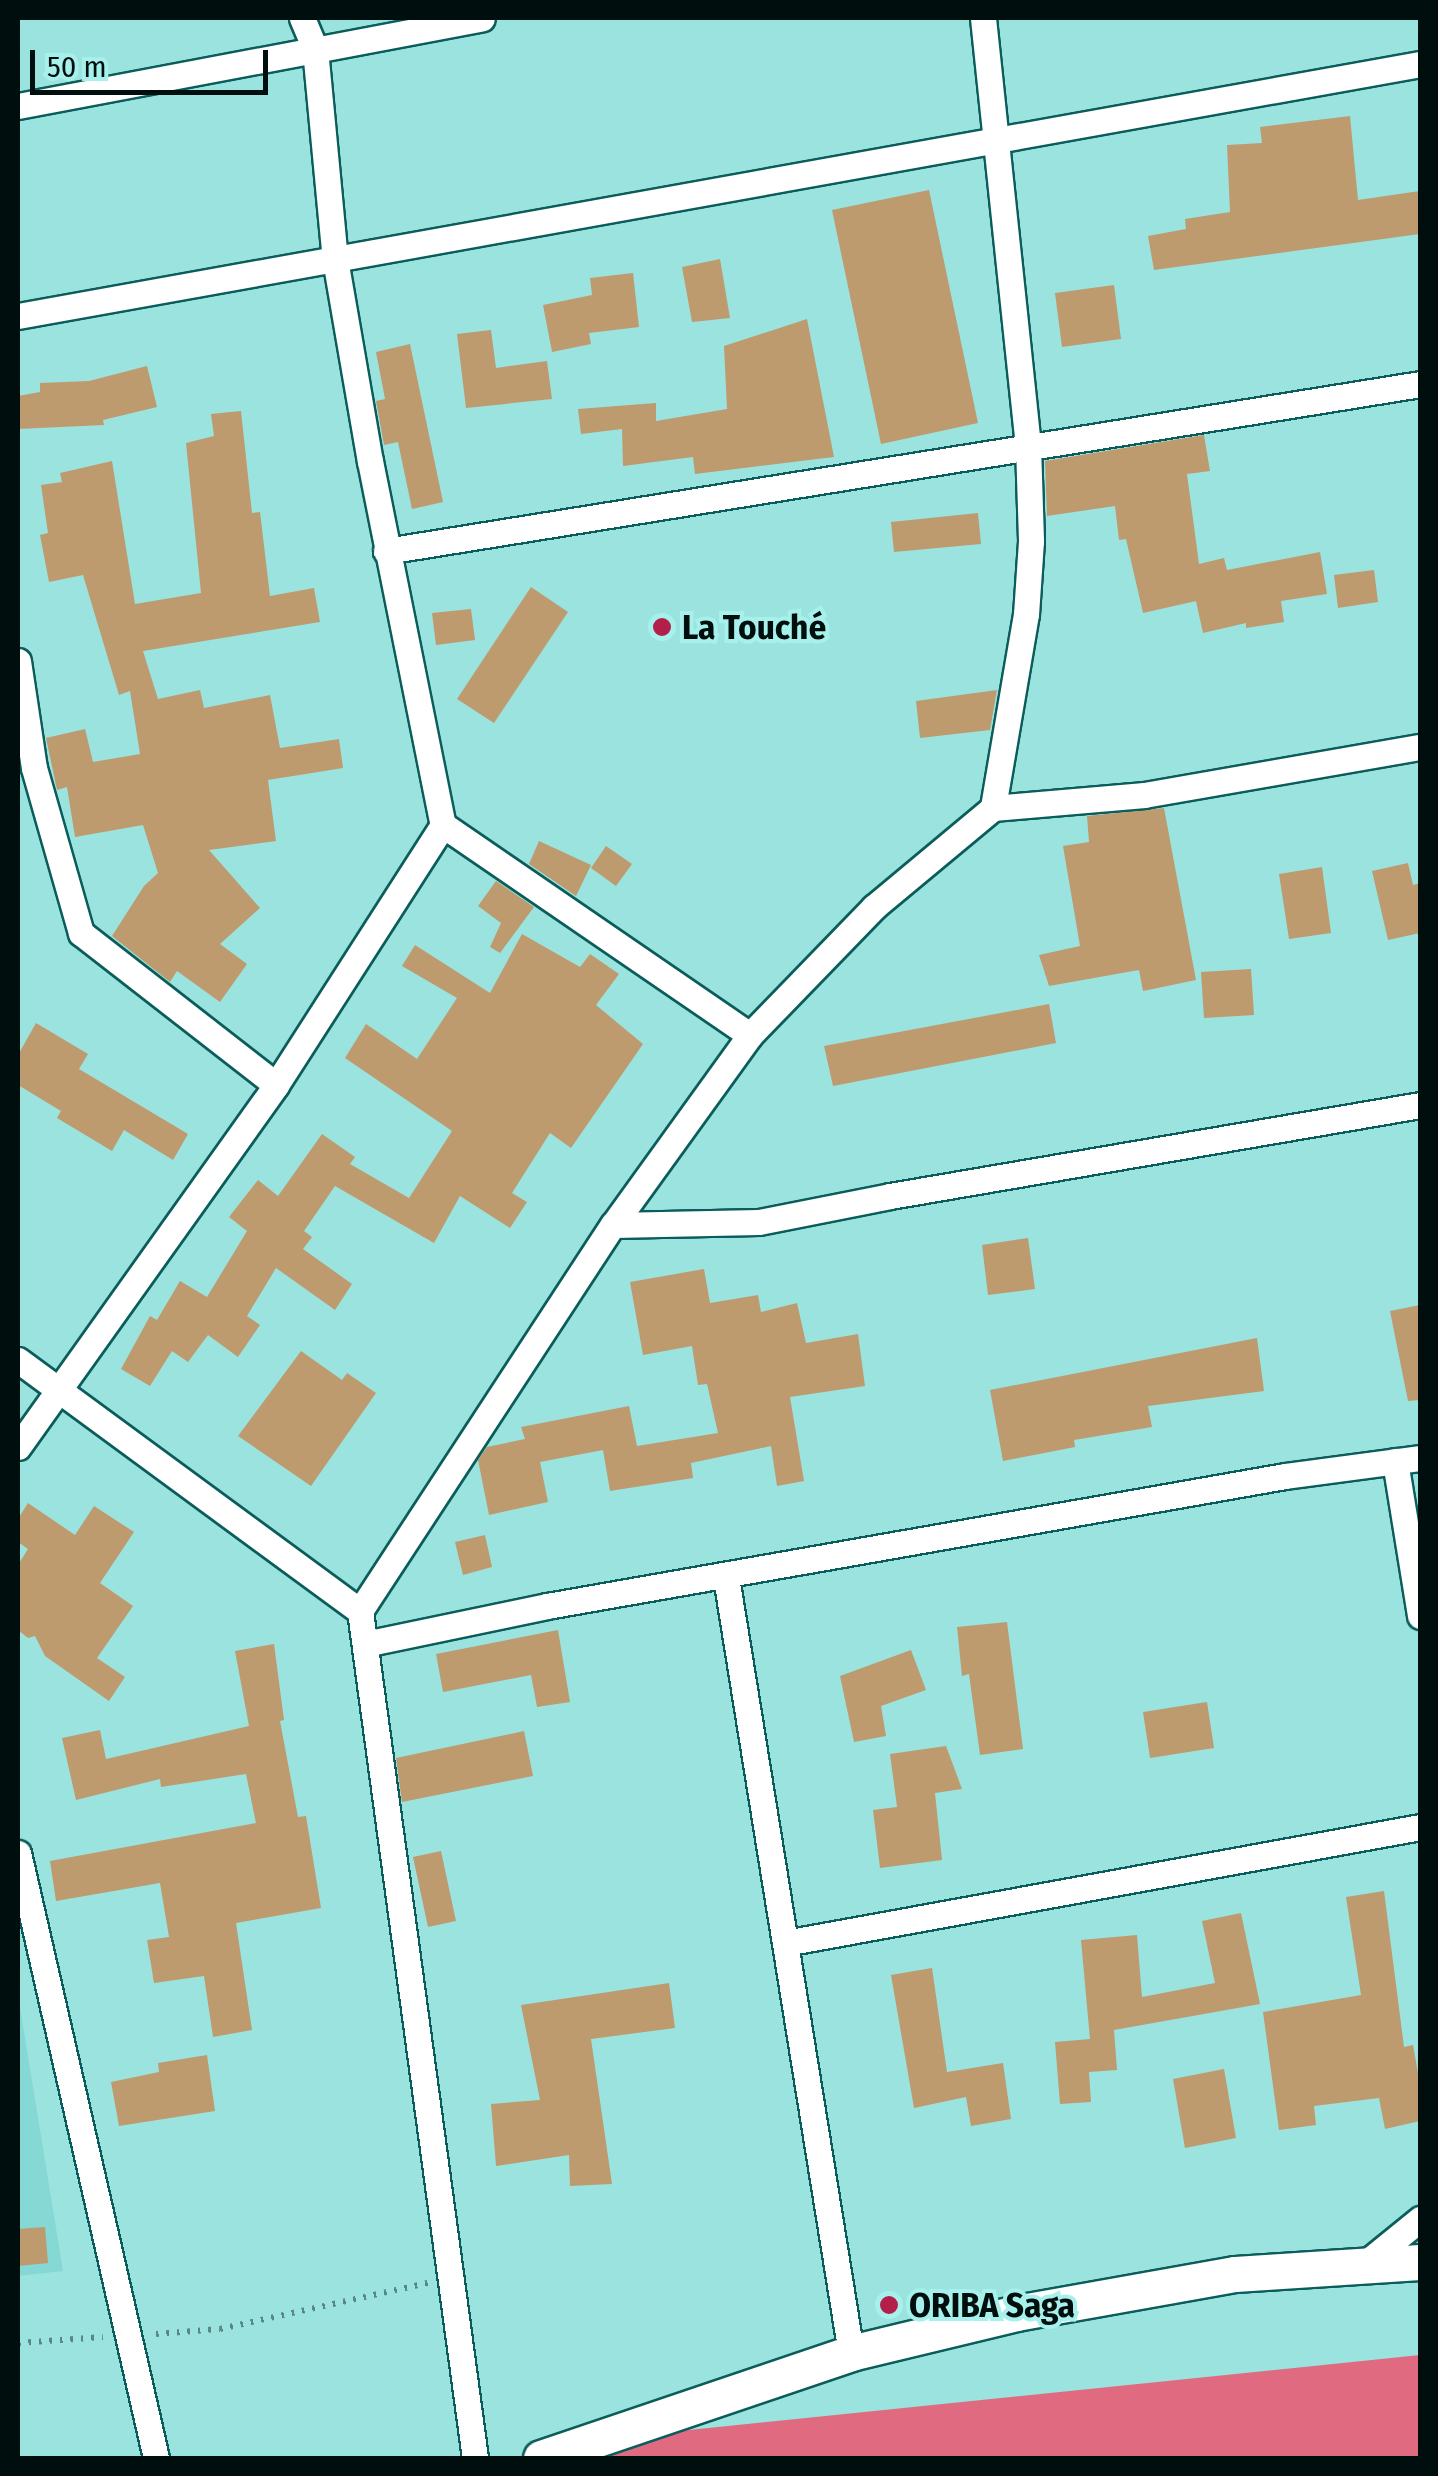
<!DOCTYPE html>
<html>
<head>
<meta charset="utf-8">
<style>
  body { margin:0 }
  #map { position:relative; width:1438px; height:2476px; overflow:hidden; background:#9be3de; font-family:"Fira Sans Condensed",sans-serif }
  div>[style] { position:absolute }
  .built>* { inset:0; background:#85d8d3 }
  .forest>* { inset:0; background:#e06b80 }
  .building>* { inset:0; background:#be9a6f }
  .path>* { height:6px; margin-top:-3px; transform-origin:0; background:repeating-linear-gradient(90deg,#588784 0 2.5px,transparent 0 10.5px) }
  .roads { filter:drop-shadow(2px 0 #0a5d5a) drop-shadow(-2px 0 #0a5d5a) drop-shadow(0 2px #0a5d5a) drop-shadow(0 -2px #0a5d5a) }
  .street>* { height:25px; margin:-12.5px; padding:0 12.5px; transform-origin:12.5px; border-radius:12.5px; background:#fff }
  .secondary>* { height:35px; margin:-17.5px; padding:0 17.5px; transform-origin:17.5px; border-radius:17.5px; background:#fff }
  .dots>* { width:28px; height:28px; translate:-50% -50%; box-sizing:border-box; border:5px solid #a8f0eb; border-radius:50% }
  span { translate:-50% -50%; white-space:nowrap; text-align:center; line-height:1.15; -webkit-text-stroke:8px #a8f0eb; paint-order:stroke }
  .poi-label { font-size:35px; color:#000f0e; font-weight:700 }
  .left { translate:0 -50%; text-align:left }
  .frame { position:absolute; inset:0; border:20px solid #000f0e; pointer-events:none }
  .scale { position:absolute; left:30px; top:50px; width:238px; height:45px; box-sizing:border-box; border:5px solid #000f0e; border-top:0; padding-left:12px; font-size:30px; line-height:35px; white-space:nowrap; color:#000f0e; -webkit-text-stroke:8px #a8f0eb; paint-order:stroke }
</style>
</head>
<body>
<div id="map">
  <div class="built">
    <div style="clip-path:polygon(18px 1995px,63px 2271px,18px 2276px)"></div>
  </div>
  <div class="forest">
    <div style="clip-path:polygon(1420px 2355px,1420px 2458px,577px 2458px,650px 2434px)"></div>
  </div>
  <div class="building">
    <div style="clip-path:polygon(1350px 116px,1358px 200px,1420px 191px,1420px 234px,1154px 270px,1148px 236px,1186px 229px,1185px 219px,1230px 212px,1227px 145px,1262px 143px,1260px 127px)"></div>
    <div style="clip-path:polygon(929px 190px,978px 423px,881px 444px,832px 210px)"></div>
    <div style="clip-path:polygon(720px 259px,730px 318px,692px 322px,682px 267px)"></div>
    <div style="clip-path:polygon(633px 273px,639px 327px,589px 333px,591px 344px,552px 352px,543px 305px,592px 295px,590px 278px)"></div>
    <div style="clip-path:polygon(1114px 285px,1121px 339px,1062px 347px,1055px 293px)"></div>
    <div style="clip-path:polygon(807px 319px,834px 457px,695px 474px,693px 457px,623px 466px,622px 429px,581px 434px,578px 409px,656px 403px,656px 421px,727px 409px,724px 346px)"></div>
    <div style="clip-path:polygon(491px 330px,496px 368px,547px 361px,552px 399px,466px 408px,457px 334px)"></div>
    <div style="clip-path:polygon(410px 344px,443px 502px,412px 509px,398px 442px,384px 445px,376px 401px,385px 399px,376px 352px)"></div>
    <div style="clip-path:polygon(147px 366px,157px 407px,103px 420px,104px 425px,18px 429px,18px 396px,40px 392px,40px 383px,89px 381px)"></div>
    <div style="clip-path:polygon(241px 411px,252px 513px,260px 512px,270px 596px,314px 588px,320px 622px,143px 651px,158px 699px,200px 690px,204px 708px,270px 695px,280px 748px,339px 739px,343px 768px,268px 780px,276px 841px,209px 850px,260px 908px,220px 944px,247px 964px,220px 1002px,177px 971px,170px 982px,112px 936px,144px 886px,158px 873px,143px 825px,75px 837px,67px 787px,57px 790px,46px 738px,85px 729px,93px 762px,140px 754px,130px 691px,119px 695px,83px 575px,49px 582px,40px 535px,48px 533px,41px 485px,62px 482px,60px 473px,112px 461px,135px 604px,201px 593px,186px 443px,214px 436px,211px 414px)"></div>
    <div style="clip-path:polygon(1204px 435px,1210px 471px,1187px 474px,1199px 564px,1224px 558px,1227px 570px,1320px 552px,1327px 594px,1281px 601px,1284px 622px,1246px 628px,1246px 623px,1203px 633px,1196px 601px,1143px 613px,1126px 539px,1119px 540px,1115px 506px,1047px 516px,1045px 461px)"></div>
    <div style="clip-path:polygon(978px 513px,981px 544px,894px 552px,891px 522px)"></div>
    <div style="clip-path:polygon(1374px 570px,1378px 602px,1338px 608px,1334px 575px)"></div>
    <div style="clip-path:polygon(531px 587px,568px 612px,494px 723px,457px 699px)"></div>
    <div style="clip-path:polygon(471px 609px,475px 640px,436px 645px,432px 613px)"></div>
    <div style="clip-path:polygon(997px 690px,990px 730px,920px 738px,916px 701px)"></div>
    <div style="clip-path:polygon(1164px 808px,1196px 980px,1143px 991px,1139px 970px,1049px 986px,1039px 955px,1080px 946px,1063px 846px,1089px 842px,1087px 816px)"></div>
    <div style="clip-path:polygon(539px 841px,591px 865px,576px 896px,529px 864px)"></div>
    <div style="clip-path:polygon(606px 846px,632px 864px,616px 886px,591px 868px)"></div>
    <div style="clip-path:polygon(1408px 863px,1413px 885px,1420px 883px,1420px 933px,1388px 940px,1372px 871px)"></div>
    <div style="clip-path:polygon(1322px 867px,1331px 933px,1289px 939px,1279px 874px)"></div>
    <div style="clip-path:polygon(496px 881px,534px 907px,500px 953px,490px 947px,501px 923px,478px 906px)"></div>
    <div style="clip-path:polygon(522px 934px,580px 967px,590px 954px,619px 974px,596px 1005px,643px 1044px,571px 1148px,550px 1133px,512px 1193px,527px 1202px,510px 1228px,460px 1196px,434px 1243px,335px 1186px,304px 1231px,312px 1237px,303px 1249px,352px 1284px,335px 1310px,276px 1268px,247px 1316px,260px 1325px,238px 1357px,208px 1335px,188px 1362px,172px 1351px,150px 1386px,121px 1369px,150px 1316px,157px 1320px,180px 1281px,207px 1297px,247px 1231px,229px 1217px,258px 1180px,278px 1196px,322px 1134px,355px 1157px,350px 1164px,409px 1198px,452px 1131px,345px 1058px,366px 1024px,417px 1059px,457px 998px,402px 966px,415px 945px,490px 993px)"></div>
    <div style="clip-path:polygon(1251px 969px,1254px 1015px,1204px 1018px,1201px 972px)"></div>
    <div style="clip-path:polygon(1049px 1004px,1056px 1043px,833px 1086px,824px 1046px)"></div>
    <div style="clip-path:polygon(36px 1023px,88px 1054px,79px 1069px,188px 1134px,173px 1160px,124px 1130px,112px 1151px,57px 1118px,61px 1111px,18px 1085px,18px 1055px)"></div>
    <div style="clip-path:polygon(1028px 1238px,1035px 1289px,988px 1295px,982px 1245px)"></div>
    <div style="clip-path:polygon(704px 1269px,710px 1303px,758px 1295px,761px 1312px,797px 1303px,806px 1343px,858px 1334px,865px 1386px,790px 1397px,804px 1481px,777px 1486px,771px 1446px,691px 1463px,693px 1478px,610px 1491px,603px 1450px,540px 1462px,548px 1502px,489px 1515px,478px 1460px,487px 1447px,525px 1439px,521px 1427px,629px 1406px,637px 1446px,718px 1433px,707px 1384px,698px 1385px,692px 1346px,643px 1355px,630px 1282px)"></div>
    <div style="clip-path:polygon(1420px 1305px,1420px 1400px,1408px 1401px,1390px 1311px)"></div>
    <div style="clip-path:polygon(1257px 1338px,1264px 1391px,1148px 1406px,1152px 1427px,1074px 1440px,1075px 1447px,1003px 1461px,990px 1390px)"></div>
    <div style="clip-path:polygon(301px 1351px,342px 1380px,347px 1373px,376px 1393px,311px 1486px,238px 1436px)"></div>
    <div style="clip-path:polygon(28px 1503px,75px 1535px,94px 1506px,134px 1532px,100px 1583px,133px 1606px,97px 1658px,125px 1677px,109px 1701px,45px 1656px,35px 1636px,28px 1638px,18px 1630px,18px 1565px,28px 1549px,18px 1542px,18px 1519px)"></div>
    <div style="clip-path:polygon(485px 1535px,492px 1567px,463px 1575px,455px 1542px)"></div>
    <div style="clip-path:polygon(1007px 1622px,1023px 1749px,980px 1755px,969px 1674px,962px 1676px,957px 1627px)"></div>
    <div style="clip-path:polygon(558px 1630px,570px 1702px,537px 1707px,531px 1675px,443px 1692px,436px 1654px)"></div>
    <div style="clip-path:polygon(274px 1644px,284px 1720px,280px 1721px,298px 1817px,306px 1816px,321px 1908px,236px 1923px,252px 2030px,213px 2037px,204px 1976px,154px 1983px,147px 1940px,169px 1937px,160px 1883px,56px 1901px,50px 1861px,256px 1823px,246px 1774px,161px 1787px,160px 1779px,76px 1800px,62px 1738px,100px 1730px,106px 1759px,249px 1726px,235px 1651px)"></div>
    <div style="clip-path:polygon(911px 1650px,926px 1690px,881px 1706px,886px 1736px,854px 1742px,840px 1676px)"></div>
    <div style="clip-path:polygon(1207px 1702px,1214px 1748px,1150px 1758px,1143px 1712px)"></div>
    <div style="clip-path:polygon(524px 1731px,533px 1776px,402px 1802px,396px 1758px)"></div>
    <div style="clip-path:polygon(946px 1746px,962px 1789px,935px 1793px,942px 1860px,880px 1868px,873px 1810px,897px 1807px,890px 1754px)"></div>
    <div style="clip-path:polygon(441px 1851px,456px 1921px,428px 1927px,413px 1857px)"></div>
    <div style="clip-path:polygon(1384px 1891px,1404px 2047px,1413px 2045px,1420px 2084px,1420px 2121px,1385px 2129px,1379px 2098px,1314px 2106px,1316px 2125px,1279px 2130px,1263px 2012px,1361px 1995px,1346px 1897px)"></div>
    <div style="clip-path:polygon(1241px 1913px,1260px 2004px,1114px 2030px,1117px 2070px,1089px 2072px,1091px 2102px,1060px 2104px,1055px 2042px,1090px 2039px,1081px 1940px,1137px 1935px,1142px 1997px,1215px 1983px,1202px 1921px)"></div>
    <div style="clip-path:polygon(932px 1968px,947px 2072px,1003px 2063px,1011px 2119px,971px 2126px,966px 2097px,914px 2108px,891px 1975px)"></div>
    <div style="clip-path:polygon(669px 1983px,675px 2028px,591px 2039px,612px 2184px,570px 2186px,569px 2155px,496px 2166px,491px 2104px,540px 2100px,521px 2005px)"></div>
    <div style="clip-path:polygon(207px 2055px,215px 2111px,119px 2126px,111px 2082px,159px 2072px,158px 2063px)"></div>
    <div style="clip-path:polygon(1224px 2069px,1236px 2138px,1185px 2148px,1173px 2079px)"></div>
    <div style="clip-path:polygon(45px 2227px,48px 2263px,18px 2266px,18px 2229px)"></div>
  </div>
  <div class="path">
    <div style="left:156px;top:2334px;width:64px;rotate:-4.5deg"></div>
    <div style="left:220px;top:2329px;width:213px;rotate:-12.5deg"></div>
    <div style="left:18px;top:2343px;width:85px;rotate:-4deg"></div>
  </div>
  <div class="roads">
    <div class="street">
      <div style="left:302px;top:18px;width:34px;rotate:67deg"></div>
      <div style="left:315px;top:49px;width:211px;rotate:84.6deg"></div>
      <div style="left:335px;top:259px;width:205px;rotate:80.2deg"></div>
      <div style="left:370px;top:461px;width:371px;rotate:78.7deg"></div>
      <div style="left:443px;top:825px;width:372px;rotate:34.4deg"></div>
      <div style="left:983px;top:18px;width:429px;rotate:84deg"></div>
      <div style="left:1028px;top:445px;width:96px;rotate:88.2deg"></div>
      <div style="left:1031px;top:541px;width:73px;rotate:93.9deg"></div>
      <div style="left:1026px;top:614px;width:197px;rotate:99.7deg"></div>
      <div style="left:18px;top:106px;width:472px;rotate:-10.7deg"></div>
      <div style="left:18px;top:316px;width:1424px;rotate:-10.19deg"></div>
      <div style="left:386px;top:551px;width:1047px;rotate:-9.17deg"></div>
      <div style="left:18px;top:661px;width:108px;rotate:81.5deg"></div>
      <div style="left:34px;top:768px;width:172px;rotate:74.1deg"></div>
      <div style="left:81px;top:933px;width:247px;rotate:37.9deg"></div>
      <div style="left:613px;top:1225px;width:146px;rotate:-1.2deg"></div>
      <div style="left:759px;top:1222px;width:134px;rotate:-11.2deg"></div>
      <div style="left:890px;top:1196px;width:538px;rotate:-9.74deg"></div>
      <div style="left:18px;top:1360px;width:424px;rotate:36.3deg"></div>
      <div style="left:18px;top:1447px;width:445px;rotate:-54.5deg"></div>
      <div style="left:276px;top:1085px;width:309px;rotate:-57.3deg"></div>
      <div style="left:1395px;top:1461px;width:157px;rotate:80.8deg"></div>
      <div style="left:726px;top:1577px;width:786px;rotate:80.85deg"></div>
      <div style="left:365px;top:1644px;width:186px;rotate:-11.8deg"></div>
      <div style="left:547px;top:1606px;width:749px;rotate:-9.99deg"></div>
      <div style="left:1285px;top:1476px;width:136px;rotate:-7.6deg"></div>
      <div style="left:18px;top:1853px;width:621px;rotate:77.15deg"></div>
      <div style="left:785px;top:1943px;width:646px;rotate:-10.35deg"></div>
      <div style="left:1362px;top:2266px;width:75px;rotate:-39deg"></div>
      <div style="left:475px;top:2458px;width:855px;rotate:-97.73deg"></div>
      <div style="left:360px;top:1611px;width:462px;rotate:-56.8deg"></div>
      <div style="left:613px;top:1225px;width:234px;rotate:-54.2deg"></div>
      <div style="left:750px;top:1035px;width:178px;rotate:-45.9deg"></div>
      <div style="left:874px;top:907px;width:155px;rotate:-39.8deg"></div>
      <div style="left:993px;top:808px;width:152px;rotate:-4.9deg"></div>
      <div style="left:1144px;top:795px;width:280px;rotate:-9.9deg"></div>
    </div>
    <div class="secondary">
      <div style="left:541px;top:2458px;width:327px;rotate:-18.7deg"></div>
      <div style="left:851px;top:2353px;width:170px;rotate:-13.6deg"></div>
      <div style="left:1016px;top:2313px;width:222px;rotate:-10.1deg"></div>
      <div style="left:1235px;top:2274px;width:185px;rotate:-3.7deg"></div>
    </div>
  </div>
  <div class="dots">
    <div style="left:662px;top:627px;background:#b2204a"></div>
    <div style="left:889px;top:2305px;background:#b2204a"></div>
  </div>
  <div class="poi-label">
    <span class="left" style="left:682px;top:627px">La Touché</span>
    <span class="left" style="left:909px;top:2305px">ORIBA Saga</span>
  </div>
  <div class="frame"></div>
  <div class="scale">50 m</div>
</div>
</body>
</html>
